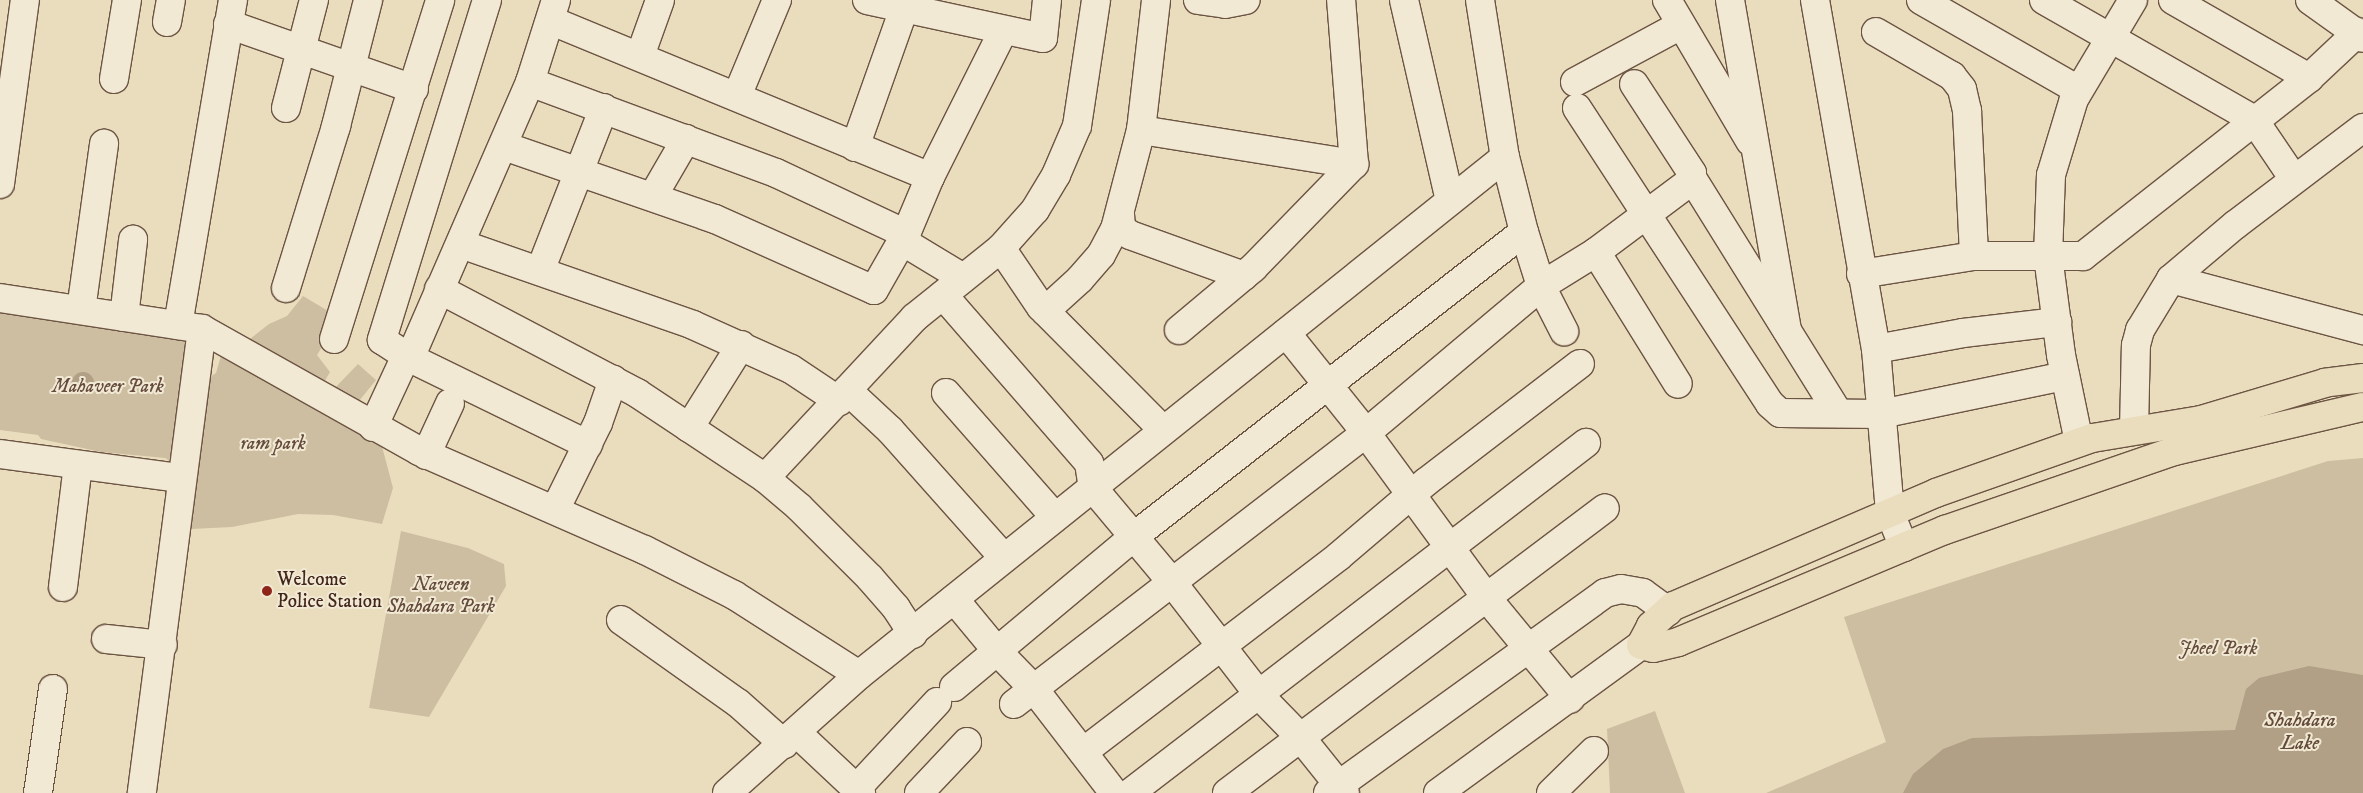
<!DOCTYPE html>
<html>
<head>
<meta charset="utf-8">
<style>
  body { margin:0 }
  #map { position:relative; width:2363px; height:793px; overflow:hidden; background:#eaddbd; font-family:"IM FELL DW Pica",serif }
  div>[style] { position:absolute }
  .green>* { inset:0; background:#cdbea1 }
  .water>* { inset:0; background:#b19f86 }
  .round { border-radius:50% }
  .roads { filter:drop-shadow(1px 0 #6c5443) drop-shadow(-1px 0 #6c5443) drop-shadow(0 1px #6c5443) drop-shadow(0 -1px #6c5443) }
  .minor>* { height:28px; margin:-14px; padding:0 14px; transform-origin:14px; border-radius:14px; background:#f1e9d4 }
  .major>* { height:28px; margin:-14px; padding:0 14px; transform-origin:14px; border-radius:14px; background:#eaddbd }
  .dots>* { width:14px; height:14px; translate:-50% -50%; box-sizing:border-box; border:2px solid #f1e9d4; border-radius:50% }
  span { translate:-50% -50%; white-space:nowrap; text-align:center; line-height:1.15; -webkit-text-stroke:4px #f1e9d4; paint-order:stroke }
  .park-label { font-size:19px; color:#654c3c; font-style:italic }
  .poi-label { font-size:19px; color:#42261a }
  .left { translate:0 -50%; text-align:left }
  .water-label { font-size:20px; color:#634a3a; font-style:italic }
</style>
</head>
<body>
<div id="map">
  <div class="green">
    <div style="clip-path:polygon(303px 296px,340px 318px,317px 355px,330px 372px,321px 388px,330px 393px,358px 364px,376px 380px,359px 401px,374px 416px,393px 488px,382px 524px,333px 515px,298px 514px,232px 527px,191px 529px,185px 523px,207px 379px,216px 373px,223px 349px,250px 339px,269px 324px,287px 316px)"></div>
    <div style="clip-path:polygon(0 305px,200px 333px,176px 465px,165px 458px,101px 452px,41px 439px,38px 435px,0 430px)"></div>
    <div style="clip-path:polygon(2363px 458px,2363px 793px,1766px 793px,1886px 742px,1844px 617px,2328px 461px)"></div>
    <div style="clip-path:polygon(401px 531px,468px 548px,504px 564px,506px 586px,429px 717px,369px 708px)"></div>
    <div style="clip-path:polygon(1655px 711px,1685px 793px,1610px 793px,1607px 729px)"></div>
  </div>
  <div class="water">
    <div class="round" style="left:72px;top:372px;width:22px;height:22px"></div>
    <div style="clip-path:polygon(2309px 666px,2363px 675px,2363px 793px,1903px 793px,1913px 774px,1943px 749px,1972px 738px,2235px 730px,2246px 689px,2259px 678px)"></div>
  </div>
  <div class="roads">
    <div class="minor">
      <div style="left:487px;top:0;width:356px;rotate:107.2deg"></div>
      <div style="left:382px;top:340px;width:33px;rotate:33deg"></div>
      <div style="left:410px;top:358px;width:198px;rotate:26deg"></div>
      <div style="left:867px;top:0;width:180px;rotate:12.2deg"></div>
      <div style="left:1043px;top:38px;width:38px;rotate:-84deg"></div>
      <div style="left:1198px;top:0;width:27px;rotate:8deg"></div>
      <div style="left:1225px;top:4px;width:21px;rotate:-11deg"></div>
      <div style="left:1404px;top:0;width:206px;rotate:77.1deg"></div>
      <div style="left:1480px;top:0;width:159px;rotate:81deg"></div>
      <div style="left:1505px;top:157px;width:77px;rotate:75.8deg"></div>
      <div style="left:1524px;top:232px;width:57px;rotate:72.5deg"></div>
      <div style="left:1541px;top:286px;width:51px;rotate:62.9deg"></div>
      <div style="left:1667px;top:0;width:164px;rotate:59.5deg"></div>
      <div style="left:1730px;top:0;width:335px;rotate:80.2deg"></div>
      <div style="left:1815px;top:0;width:354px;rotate:80.1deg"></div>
      <div style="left:1876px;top:349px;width:165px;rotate:85.1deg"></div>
      <div style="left:1890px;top:513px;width:37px;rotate:68deg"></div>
      <div style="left:1921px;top:0;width:181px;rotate:29.8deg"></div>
      <div style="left:2044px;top:0;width:242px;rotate:29.7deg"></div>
      <div style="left:2254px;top:120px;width:71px;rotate:55.9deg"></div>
      <div style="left:2173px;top:0;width:157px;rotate:29.8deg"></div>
      <div style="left:2310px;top:0;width:65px;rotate:35.6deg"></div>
      <div style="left:552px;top:21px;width:409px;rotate:22.4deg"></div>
      <div style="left:167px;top:22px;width:22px;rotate:-80deg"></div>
      <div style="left:228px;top:24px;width:197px;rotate:19.3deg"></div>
      <div style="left:1876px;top:32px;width:88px;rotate:30.1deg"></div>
      <div style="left:1952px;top:76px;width:16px;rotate:52deg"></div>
      <div style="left:1962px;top:89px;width:23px;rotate:77deg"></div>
      <div style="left:1967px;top:111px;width:145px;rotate:87.2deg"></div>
      <div style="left:640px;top:56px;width:59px;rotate:-70.3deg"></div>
      <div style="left:114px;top:79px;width:80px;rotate:-80.7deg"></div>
      <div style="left:530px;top:82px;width:262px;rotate:20.3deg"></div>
      <div style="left:776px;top:173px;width:144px;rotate:25.1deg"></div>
      <div style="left:1575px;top:82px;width:120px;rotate:-28.3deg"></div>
      <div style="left:737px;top:96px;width:104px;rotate:-67.4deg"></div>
      <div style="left:286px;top:108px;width:112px;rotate:-75.5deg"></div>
      <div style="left:1577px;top:108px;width:353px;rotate:56.9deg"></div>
      <div style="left:1770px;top:404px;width:13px;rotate:42deg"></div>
      <div style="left:1780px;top:413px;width:101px;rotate:0.6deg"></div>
      <div style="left:1881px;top:414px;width:188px;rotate:-11.7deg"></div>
      <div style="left:1141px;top:130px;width:216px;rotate:9.1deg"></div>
      <div style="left:504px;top:146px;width:223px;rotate:19.1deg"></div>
      <div style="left:715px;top:219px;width:174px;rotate:24.1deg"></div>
      <div style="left:874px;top:290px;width:64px;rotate:-60.3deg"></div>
      <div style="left:906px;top:234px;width:62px;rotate:-67.2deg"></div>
      <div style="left:930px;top:177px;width:163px;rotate:-63.4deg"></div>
      <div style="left:855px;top:147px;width:146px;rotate:-70.5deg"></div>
      <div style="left:1692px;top:178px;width:277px;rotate:58.1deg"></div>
      <div style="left:0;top:184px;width:186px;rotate:-82.3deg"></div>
      <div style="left:653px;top:196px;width:66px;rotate:-59.9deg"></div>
      <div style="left:1120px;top:214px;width:14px;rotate:86deg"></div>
      <div style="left:1121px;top:228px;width:11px;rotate:38deg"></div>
      <div style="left:1130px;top:235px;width:121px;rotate:19.8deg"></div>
      <div style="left:902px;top:241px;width:71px;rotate:31.2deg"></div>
      <div style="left:461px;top:244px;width:246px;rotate:19.2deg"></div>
      <div style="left:693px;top:325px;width:107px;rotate:24.2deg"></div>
      <div style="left:791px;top:369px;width:58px;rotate:33.7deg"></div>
      <div style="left:1001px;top:248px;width:71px;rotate:55.9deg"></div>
      <div style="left:1041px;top:307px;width:173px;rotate:45.2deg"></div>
      <div style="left:1596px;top:252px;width:155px;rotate:58.2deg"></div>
      <div style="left:540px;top:271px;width:175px;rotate:-68.6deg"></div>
      <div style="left:1861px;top:274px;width:114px;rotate:-9.1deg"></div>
      <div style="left:1974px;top:256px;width:109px"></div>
      <div style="left:2083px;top:256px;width:288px;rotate:-38.2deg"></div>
      <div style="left:2309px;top:78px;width:67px;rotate:-43.2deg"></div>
      <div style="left:2171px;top:279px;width:199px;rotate:14.9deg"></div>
      <div style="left:286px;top:288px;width:170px;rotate:-72.8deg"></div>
      <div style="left:336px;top:126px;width:130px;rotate:-75.7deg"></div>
      <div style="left:439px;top:289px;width:224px;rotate:27.7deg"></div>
      <div style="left:637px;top:393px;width:154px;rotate:33.6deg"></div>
      <div style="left:765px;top:478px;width:45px;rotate:40.5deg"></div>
      <div style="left:799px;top:507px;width:100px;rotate:45deg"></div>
      <div style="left:870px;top:578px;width:40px;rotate:49deg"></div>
      <div style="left:896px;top:608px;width:31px;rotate:57deg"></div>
      <div style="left:943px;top:295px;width:223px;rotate:49deg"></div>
      <div style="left:1089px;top:463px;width:25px;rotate:81deg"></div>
      <div style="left:1093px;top:488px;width:121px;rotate:50deg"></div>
      <div style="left:1171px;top:581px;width:144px;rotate:52.3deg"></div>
      <div style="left:1259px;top:695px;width:60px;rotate:45.7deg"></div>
      <div style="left:1301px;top:738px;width:70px;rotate:51.3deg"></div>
      <div style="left:0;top:298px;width:204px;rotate:8.7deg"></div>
      <div style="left:202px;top:329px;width:468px;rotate:97.4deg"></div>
      <div style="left:81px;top:310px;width:168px;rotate:-82.1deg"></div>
      <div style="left:1045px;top:311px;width:47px;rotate:-42.4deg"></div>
      <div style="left:1080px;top:279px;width:32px;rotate:-49deg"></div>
      <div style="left:1101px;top:255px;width:30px;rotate:-62deg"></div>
      <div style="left:1115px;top:229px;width:102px;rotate:-75.3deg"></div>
      <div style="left:1141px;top:130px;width:131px;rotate:-83.4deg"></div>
      <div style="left:124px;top:317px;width:78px;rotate:-83.3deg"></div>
      <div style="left:178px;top:325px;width:330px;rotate:-80.4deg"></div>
      <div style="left:202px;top:329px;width:249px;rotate:29.3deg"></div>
      <div style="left:419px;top:451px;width:247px;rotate:23.7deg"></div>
      <div style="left:645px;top:550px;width:100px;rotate:26.8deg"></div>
      <div style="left:734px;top:595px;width:148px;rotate:32.6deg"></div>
      <div style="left:1179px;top:330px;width:97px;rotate:-40deg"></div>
      <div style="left:1253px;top:268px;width:145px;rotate:-45.8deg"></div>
      <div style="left:1354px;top:164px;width:165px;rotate:-94.5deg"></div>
      <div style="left:1286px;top:333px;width:128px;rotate:51.3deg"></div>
      <div style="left:1366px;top:433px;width:203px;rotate:53.8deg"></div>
      <div style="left:1486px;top:597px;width:132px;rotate:50.5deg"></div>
      <div style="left:334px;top:339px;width:355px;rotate:-72.6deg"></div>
      <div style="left:1876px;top:349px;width:88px;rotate:-10.4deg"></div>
      <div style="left:1963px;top:333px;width:95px;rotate:-6.7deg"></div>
      <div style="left:410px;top:358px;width:301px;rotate:-66.5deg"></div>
      <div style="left:530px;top:82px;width:86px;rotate:-72.4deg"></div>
      <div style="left:847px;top:390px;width:59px;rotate:42.9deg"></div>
      <div style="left:890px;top:430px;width:170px;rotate:48.3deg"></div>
      <div style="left:946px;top:393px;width:164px;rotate:48.7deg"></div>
      <div style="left:373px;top:427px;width:78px;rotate:-65.1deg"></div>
      <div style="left:689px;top:428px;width:98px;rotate:-57.9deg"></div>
      <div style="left:2134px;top:430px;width:85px;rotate:-88.7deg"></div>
      <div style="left:2136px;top:345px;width:16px;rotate:-75deg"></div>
      <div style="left:2140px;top:330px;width:60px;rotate:-58.7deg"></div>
      <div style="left:2171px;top:279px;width:84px;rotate:-40.2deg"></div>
      <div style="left:2235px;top:225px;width:161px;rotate:-37.2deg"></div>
      <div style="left:2079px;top:442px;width:89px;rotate:-101.7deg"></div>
      <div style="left:2061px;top:355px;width:100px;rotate:-97.5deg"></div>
      <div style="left:2048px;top:256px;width:81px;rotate:-87.9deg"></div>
      <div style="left:2051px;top:175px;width:79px;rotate:-73.2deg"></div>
      <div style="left:2074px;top:99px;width:115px;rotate:-59.2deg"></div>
      <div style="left:0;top:454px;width:183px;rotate:7.6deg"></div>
      <div style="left:426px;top:455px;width:57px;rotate:-65.2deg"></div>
      <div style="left:765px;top:478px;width:219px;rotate:-47deg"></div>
      <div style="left:914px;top:318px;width:112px;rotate:-38.8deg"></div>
      <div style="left:1001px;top:248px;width:51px;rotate:-48.2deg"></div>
      <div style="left:1035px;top:210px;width:41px;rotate:-59deg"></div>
      <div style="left:1056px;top:175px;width:53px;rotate:-66.8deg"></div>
      <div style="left:1077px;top:126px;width:127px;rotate:-81.4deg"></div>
      <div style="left:555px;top:510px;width:97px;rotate:-63.7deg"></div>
      <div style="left:598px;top:423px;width:46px;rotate:-70.8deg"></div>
      <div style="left:63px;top:587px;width:123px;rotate:-83deg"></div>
      <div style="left:954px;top:599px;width:67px;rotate:50.4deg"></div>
      <div style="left:997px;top:651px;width:53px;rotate:45.8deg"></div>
      <div style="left:1034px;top:689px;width:131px;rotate:52.4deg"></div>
      <div style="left:621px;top:620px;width:143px;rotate:35.4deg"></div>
      <div style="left:738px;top:703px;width:62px;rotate:41.7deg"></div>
      <div style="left:106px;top:639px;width:57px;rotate:6deg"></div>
      <div style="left:954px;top:687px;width:232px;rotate:-39.9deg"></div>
      <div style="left:1132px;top:538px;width:497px;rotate:-38deg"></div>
      <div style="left:1014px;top:704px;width:444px;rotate:-37.6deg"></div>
      <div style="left:1366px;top:433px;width:229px;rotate:-40deg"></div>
      <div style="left:1541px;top:286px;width:65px;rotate:-31.7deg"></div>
      <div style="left:1596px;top:252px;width:119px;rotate:-36.8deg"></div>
      <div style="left:1691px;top:181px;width:8px;rotate:-83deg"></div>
      <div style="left:1692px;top:173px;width:106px;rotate:-123.1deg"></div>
      <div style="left:797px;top:733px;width:88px;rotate:43.2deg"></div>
      <div style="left:1083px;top:752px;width:322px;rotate:-37.4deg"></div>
      <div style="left:1339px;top:556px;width:114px;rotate:-40.4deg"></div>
      <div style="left:1426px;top:482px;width:194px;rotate:-37.5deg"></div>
      <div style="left:856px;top:789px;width:119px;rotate:-47deg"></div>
      <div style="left:38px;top:793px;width:105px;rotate:-81.8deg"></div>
      <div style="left:727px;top:793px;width:177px;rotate:-41.8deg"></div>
      <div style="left:859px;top:675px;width:828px;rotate:-38.72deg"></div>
      <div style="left:919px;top:793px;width:70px;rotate:-46.7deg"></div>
      <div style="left:1130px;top:793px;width:575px;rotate:-37.51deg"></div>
      <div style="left:1227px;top:793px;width:473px;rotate:-37deg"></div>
      <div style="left:1328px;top:793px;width:342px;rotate:-35.8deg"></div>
      <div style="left:1605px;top:593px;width:16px;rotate:-14deg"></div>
      <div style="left:1621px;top:589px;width:22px;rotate:10deg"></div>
      <div style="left:1643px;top:593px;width:31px;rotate:36deg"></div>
      <div style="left:1438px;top:793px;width:251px;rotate:-36.1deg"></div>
      <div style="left:1551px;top:793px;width:60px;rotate:-44.3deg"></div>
    </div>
    <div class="major">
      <div style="left:2363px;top:378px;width:38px;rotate:173deg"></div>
      <div style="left:2325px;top:383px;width:129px;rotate:163.4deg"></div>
      <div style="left:2201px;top:420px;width:110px;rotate:170.6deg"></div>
      <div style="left:2092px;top:438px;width:165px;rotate:160.6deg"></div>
      <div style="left:1936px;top:493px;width:286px;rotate:156.7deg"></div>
      <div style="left:1673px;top:606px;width:30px;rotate:138deg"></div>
      <div style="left:1651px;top:626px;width:21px;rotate:118deg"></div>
      <div style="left:1641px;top:645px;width:12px;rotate:14deg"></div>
      <div style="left:1653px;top:648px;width:26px;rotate:-13deg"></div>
      <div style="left:1678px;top:642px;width:290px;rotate:-22.8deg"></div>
      <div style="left:1945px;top:530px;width:243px;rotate:-19deg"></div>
      <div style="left:2175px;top:451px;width:193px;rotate:-13.2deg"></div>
    </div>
  </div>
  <div class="dots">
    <div style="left:267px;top:591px;background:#8f2418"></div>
  </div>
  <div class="park-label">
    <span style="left:108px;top:387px">Mahaveer Park</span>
    <span style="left:273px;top:444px">ram park</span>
    <span style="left:441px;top:596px">Naveen<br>Shahdara Park</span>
    <span style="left:2218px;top:649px">Jheel Park</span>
  </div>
  <div class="poi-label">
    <span class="left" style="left:277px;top:591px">Welcome<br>Police Station</span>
  </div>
  <div class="water-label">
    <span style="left:2300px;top:732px">Shahdara<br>Lake</span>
  </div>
</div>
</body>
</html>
